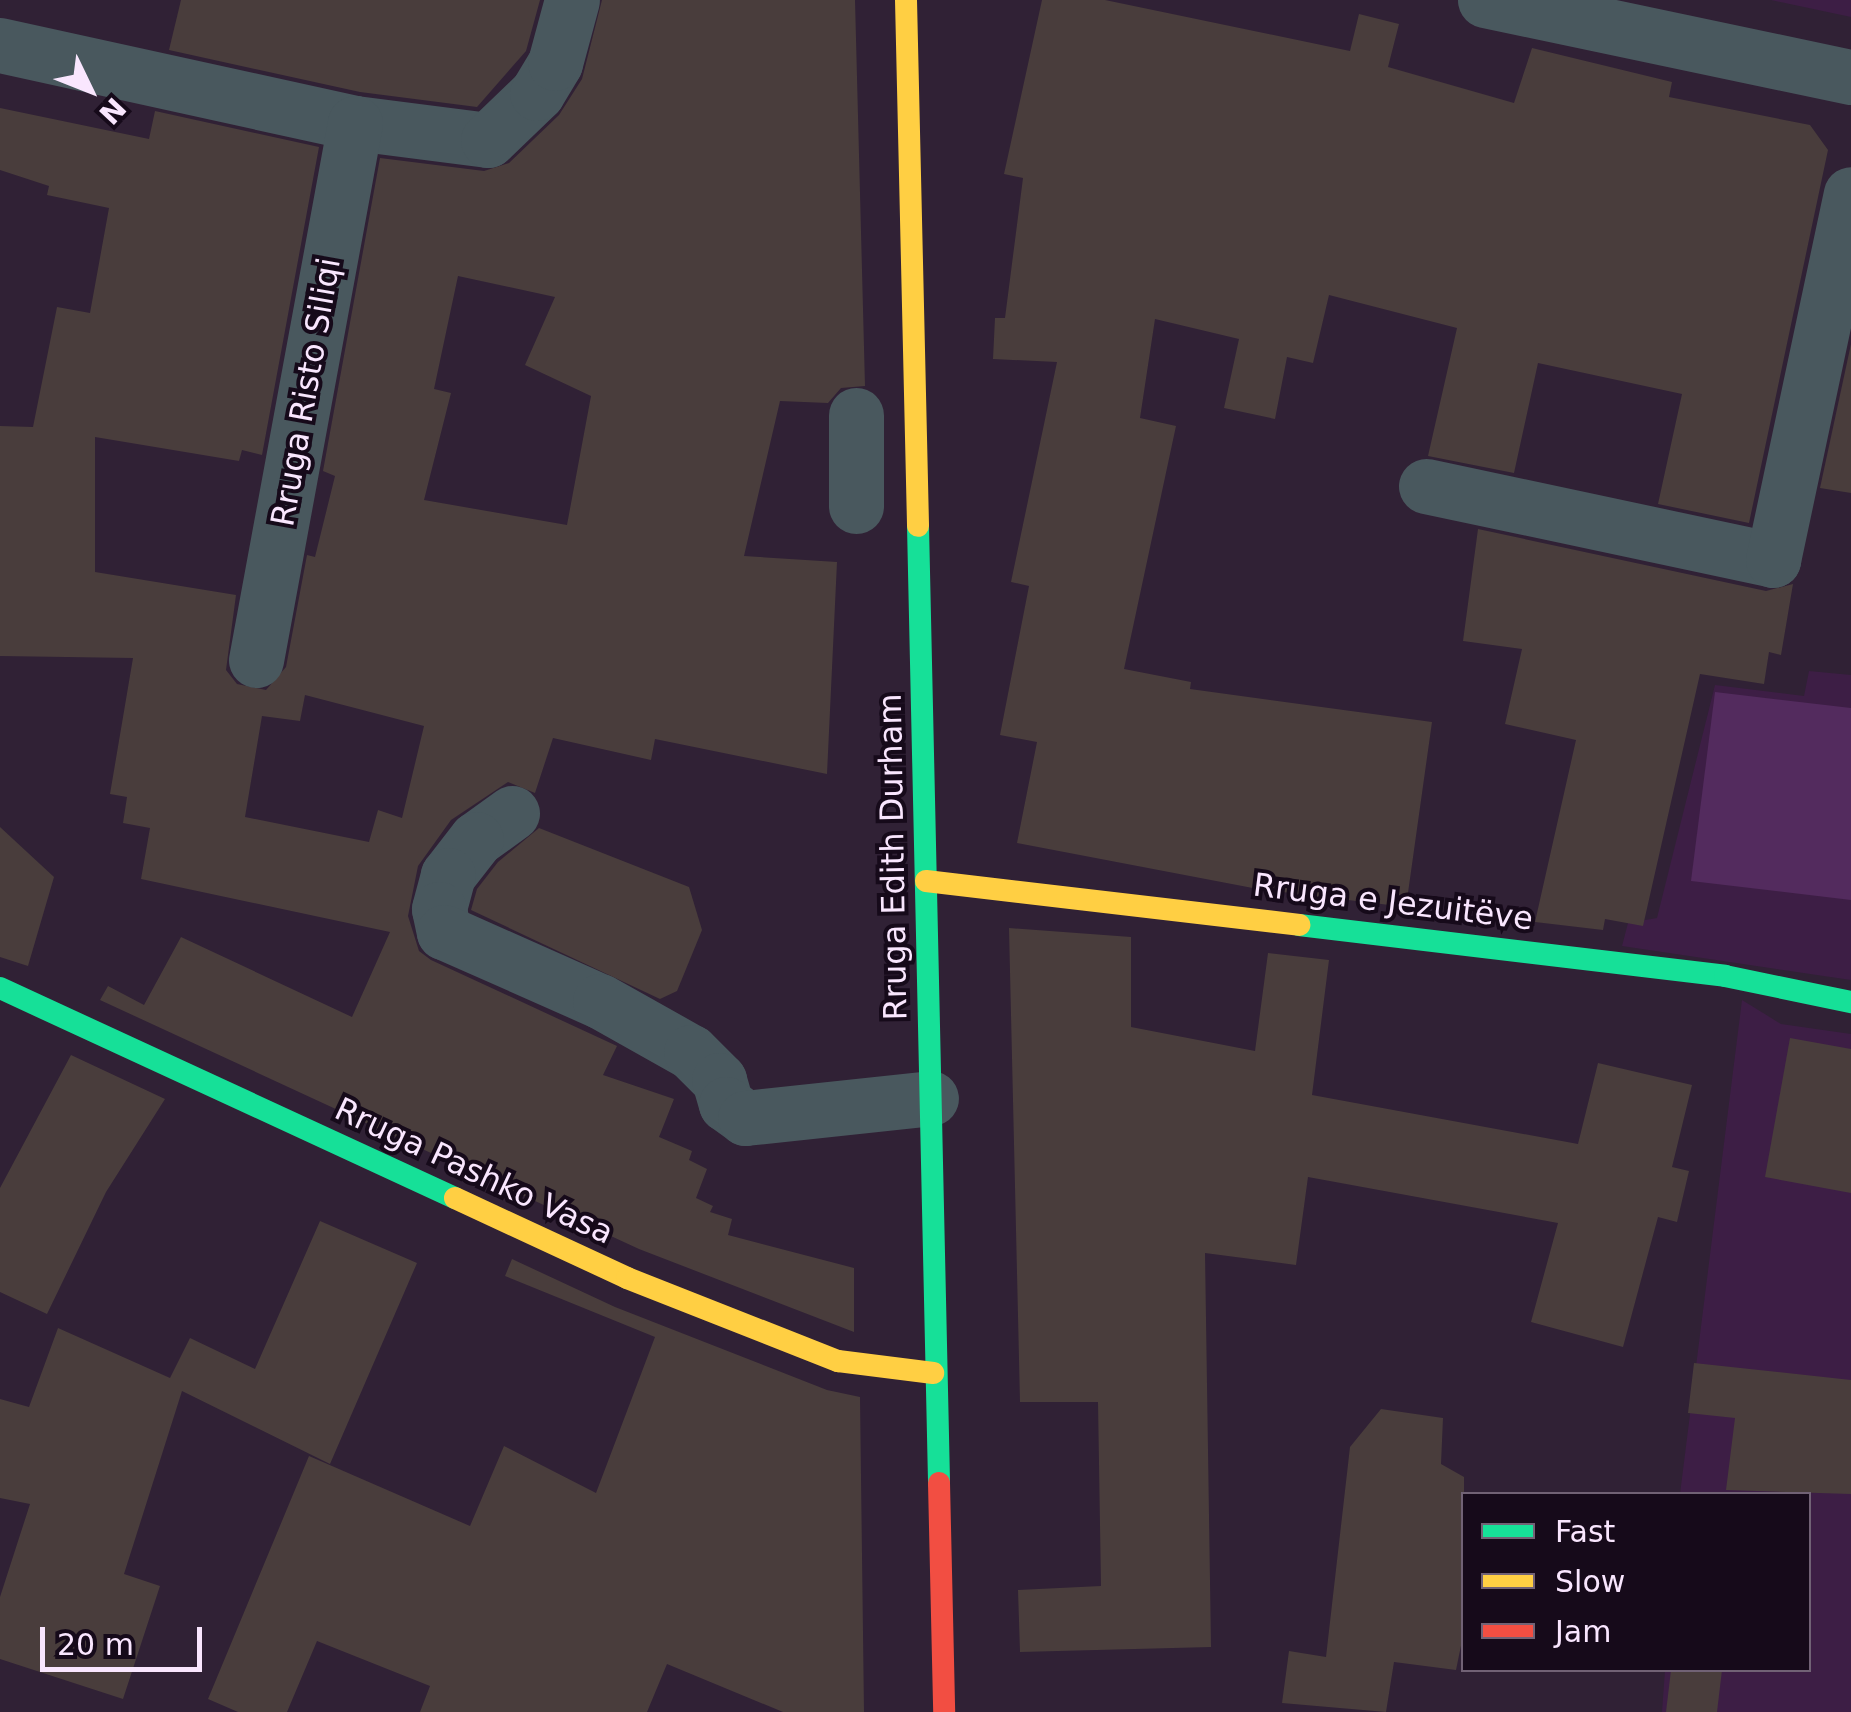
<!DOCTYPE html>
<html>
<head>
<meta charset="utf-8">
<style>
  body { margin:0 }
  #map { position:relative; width:1851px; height:1712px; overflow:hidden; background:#302135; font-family:"DejaVu Sans",sans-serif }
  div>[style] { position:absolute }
  .built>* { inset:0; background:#3d1e45 }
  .green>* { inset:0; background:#532b5e }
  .building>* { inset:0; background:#493d3c }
  .street>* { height:55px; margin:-27.5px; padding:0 27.5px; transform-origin:27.5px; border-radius:27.5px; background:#49585e }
  .fast>* { height:22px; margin:-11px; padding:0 11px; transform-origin:11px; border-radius:11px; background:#16e098 }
  .slow>* { height:22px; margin:-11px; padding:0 11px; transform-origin:11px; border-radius:11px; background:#ffcf43 }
  .jam>* { height:22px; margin:-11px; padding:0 11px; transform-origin:11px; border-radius:11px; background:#f24e42 }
  span { translate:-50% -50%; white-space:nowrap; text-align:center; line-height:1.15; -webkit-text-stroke:8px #160a1a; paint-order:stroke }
  .street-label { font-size:32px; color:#f9e6fe }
  .legend { position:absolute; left:1461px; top:1492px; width:350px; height:180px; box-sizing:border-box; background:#160a1a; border:2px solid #716275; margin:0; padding:12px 18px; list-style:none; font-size:30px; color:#f9e6fe }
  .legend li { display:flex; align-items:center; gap:20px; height:50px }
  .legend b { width:50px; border:2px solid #716275 }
  .north { position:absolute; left:40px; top:40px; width:100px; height:100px; -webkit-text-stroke:8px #160a1a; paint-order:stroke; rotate:133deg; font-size:28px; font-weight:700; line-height:40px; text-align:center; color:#f9e6fe }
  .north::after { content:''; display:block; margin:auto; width:35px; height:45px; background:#f9e6fe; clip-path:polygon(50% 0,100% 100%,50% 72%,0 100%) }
  .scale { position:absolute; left:40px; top:1627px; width:162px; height:45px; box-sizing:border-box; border:5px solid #f9e6fe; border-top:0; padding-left:12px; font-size:30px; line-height:35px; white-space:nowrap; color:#f9e6fe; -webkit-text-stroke:8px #160a1a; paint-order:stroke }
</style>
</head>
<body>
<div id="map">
  <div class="built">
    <div style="clip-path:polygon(1771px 0,1851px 0,1851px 17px)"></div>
    <div style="clip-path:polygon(1809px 671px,1851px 675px,1851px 980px,1622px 946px,1628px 923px,1657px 918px,1715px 685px,1804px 696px)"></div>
    <div style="clip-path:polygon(1742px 1000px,1781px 1024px,1851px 1034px,1851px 1712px,1662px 1712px,1665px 1670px,1808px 1670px,1808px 1494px,1680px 1494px)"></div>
  </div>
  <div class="green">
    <div style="clip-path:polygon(1715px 692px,1851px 708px,1851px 900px,1691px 881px)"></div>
  </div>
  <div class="building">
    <div style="clip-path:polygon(181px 0,540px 0,526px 51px,477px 107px,360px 92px,169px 50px)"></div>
    <div style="clip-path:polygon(evenodd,602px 0,855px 0,865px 386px,841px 388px,828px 403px,780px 401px,744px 556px,837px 562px,827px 774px,655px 739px,651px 760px,553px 738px,535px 793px,508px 782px,451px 820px,418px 866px,408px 916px,419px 951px,431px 960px,617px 1046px,603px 1075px,674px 1099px,659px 1137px,692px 1151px,689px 1160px,707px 1169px,696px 1198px,713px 1206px,710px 1212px,732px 1219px,728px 1235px,854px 1268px,854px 1332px,639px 1249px,100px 1000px,108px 986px,144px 1005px,181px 937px,352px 1017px,390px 932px,141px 879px,150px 828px,123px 823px,127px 797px,110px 794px,133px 658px,0 656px,0 426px,33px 427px,57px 307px,90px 313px,109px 208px,47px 195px,49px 186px,0 170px,0 108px,149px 139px,155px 111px,319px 147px,262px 455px,242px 450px,239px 461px,95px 437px,95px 572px,236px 595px,226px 670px,237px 684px,266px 690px,286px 667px,307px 555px,315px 557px,335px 476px,323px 471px,380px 158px,484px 171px,509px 163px,559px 115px,582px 79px,602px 0,458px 276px,555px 297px,525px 365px,591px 396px,567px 525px,424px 500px,451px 393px,434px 389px,458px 276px,602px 0,305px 695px,424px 726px,402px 818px,378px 810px,369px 842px,245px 817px,262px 716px,300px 721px,305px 695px)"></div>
    <div style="clip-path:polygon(1042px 0,1105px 0,1350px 51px,1359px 14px,1399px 24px,1388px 67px,1514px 103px,1532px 48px,1672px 82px,1669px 97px,1810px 125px,1828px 150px,1749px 523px,1658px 504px,1682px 394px,1538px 363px,1514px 473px,1428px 456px,1457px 328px,1329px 295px,1313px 363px,1287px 357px,1275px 419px,1224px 408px,1239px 339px,1155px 319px,1140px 418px,1176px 426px,1124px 669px,1191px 682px,1190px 689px,1432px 722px,1406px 907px,1258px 889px,1017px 843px,1037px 742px,1000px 735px,1029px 586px,1011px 582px,1057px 362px,993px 359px,995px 318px,1005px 318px,1023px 178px,1004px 174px)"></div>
    <div style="clip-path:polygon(1851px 344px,1851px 493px,1820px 488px)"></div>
    <div style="clip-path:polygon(1478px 529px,1766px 591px,1793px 584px,1781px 655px,1769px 652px,1764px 684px,1700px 674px,1643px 926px,1605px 919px,1603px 930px,1535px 922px,1576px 740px,1505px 724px,1522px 649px,1463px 641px)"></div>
    <div style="clip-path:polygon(0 827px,54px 877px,28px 966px,0 957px)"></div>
    <div style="clip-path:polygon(539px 828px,689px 887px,702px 930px,677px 991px,660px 999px,471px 910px,477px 889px,498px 862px)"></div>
    <div style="clip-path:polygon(1009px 928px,1131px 937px,1131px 1027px,1255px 1051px,1268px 953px,1329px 960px,1312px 1095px,1578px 1144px,1598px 1063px,1692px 1085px,1672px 1167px,1689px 1171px,1677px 1222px,1658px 1217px,1623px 1347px,1531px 1322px,1558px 1223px,1308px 1177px,1296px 1265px,1205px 1253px,1211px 1647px,1020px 1652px,1018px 1590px,1101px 1586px,1098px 1402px,1020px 1402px)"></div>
    <div style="clip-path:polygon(1790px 1038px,1851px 1049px,1851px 1193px,1765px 1177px)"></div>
    <div style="clip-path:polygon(71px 1055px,165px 1099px,106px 1192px,47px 1314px,0 1292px,0 1188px)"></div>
    <div style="clip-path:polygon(320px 1221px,417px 1263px,330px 1464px,182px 1391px,124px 1574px,160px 1586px,123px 1699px,0 1659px,0 1597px,30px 1504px,0 1498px,0 1399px,29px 1407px,58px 1328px,170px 1378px,190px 1338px,255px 1369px)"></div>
    <div style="clip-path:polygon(512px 1259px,615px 1307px,827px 1390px,860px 1397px,864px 1712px,783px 1712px,667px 1664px,647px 1712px,420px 1712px,430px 1686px,317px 1641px,287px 1712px,238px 1712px,208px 1699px,309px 1456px,470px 1526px,504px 1446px,596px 1493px,655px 1337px,505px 1276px)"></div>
    <div style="clip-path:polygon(1694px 1363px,1851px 1380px,1851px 1494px,1726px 1490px,1735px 1418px,1688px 1413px)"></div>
    <div style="clip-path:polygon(1381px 1409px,1443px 1418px,1441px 1464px,1464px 1477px,1464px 1631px,1456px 1670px,1394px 1662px,1386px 1712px,1282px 1703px,1289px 1651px,1326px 1657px,1350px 1447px)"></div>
    <div style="clip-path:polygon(1671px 1670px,1722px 1670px,1717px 1712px,1666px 1712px)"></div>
  </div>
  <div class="street">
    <div style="left:1485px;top:0;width:374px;rotate:11.9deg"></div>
    <div style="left:0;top:45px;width:363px;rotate:12.4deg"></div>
    <div style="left:355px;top:123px;width:134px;rotate:7.3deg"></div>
    <div style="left:488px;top:140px;width:68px;rotate:-43.8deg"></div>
    <div style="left:537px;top:93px;width:35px;rotate:-59deg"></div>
    <div style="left:555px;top:63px;width:65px;rotate:-74.9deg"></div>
    <div style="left:1426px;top:486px;width:355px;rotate:12deg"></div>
    <div style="left:1773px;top:560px;width:374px;rotate:-78deg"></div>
    <div style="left:856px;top:506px;width:91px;rotate:-90deg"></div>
    <div style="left:256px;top:660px;width:546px;rotate:-79.55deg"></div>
    <div style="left:512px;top:813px;width:44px;rotate:144.2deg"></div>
    <div style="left:476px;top:839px;width:46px;rotate:127.9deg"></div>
    <div style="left:448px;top:875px;width:35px;rotate:105deg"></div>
    <div style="left:439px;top:909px;width:24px;rotate:78deg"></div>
    <div style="left:444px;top:932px;width:171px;rotate:23.9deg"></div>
    <div style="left:600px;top:1001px;width:104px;rotate:29.3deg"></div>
    <div style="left:691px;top:1052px;width:40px;rotate:45deg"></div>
    <div style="left:719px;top:1080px;width:25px;rotate:74deg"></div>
    <div style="left:726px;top:1104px;width:24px;rotate:36deg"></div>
    <div style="left:745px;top:1118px;width:187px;rotate:-6.1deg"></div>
  </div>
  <div class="fast">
    <div style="left:918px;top:526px;width:957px;rotate:88.74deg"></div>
    <div style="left:1299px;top:925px;width:429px;rotate:6.8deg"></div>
    <div style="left:1725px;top:976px;width:129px;rotate:11.7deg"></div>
    <div style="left:0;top:988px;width:501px;rotate:24.78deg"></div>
  </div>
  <div class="slow">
    <div style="left:906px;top:0;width:526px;rotate:88.69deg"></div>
    <div style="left:926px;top:881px;width:376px;rotate:6.7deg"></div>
    <div style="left:455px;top:1198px;width:190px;rotate:24.9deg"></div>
    <div style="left:627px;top:1278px;width:227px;rotate:21.5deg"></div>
    <div style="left:838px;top:1361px;width:96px;rotate:7.2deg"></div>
  </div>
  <div class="jam">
    <div style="left:939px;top:1483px;width:229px;rotate:88.7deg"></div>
  </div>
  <div class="street-label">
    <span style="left:306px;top:392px;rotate:-80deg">Rruga Risto Siliqi</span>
    <span style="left:893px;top:857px;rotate:-91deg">Rruga Edith Durham</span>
    <span style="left:1393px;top:902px;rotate:7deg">Rruga e Jezuitëve</span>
    <span style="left:474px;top:1171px;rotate:25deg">Rruga Pashko Vasa</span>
  </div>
  <ul class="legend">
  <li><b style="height:12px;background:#16e098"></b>Fast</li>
  <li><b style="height:12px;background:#ffcf43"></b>Slow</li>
  <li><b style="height:12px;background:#f24e42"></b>Jam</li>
  </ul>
  <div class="north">N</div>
  <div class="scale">20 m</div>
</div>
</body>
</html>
